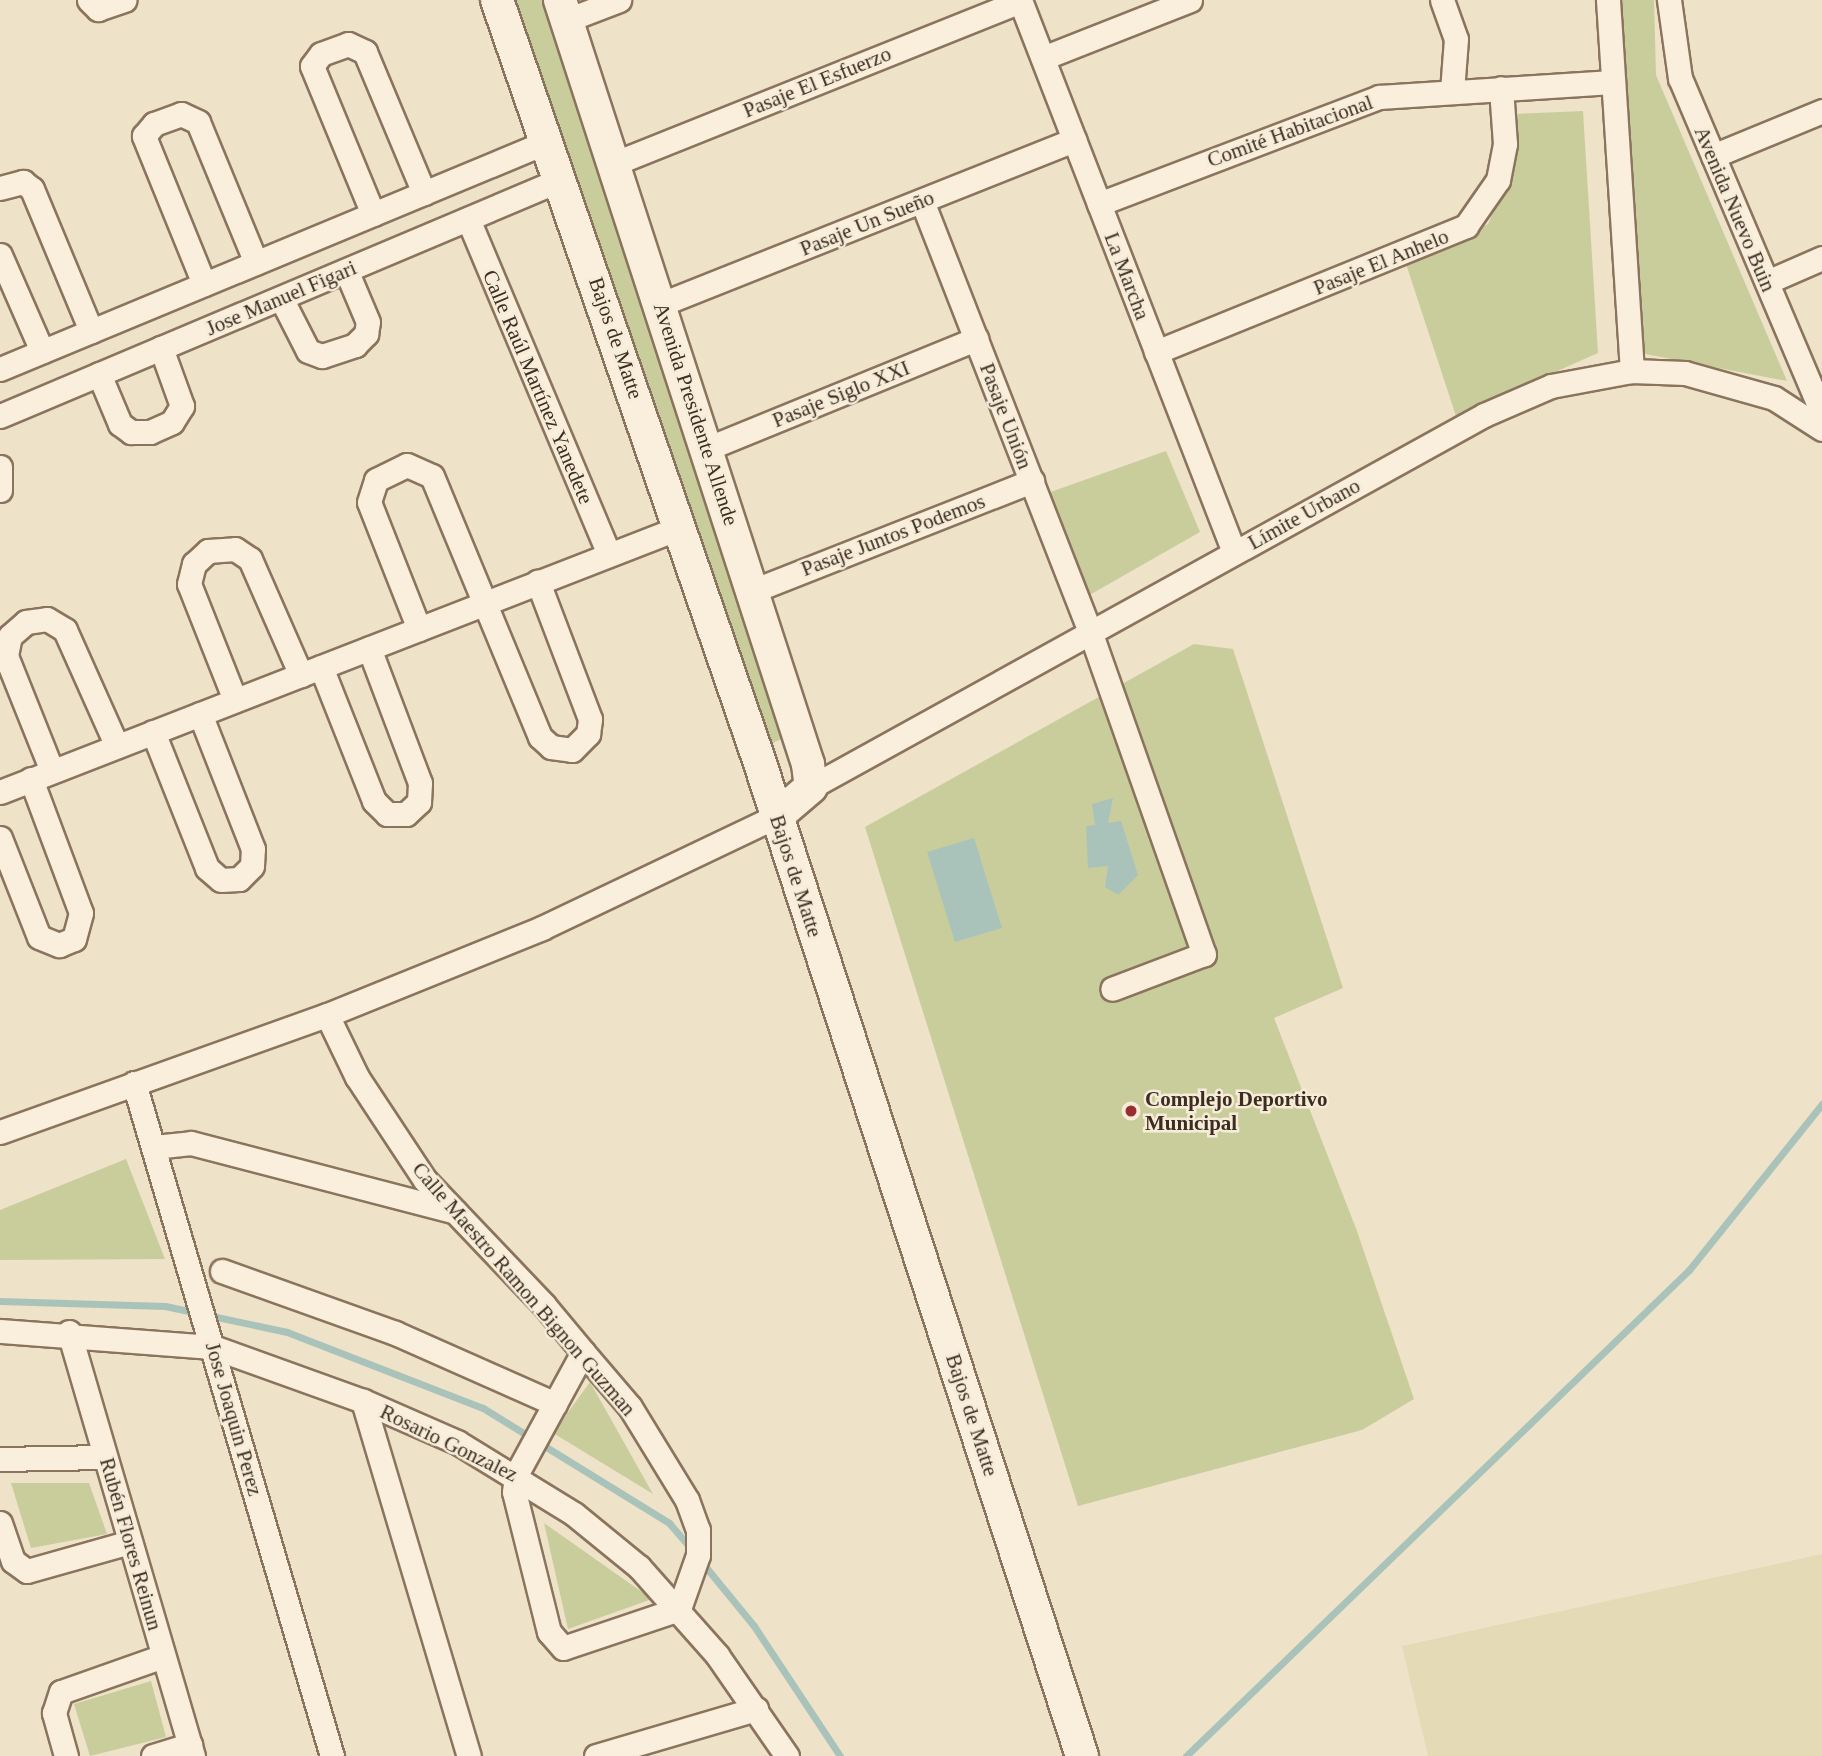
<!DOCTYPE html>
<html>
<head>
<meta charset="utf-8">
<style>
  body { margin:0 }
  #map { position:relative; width:1822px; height:1756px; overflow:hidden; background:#eee2c8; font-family:Georgia,serif }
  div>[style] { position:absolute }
  .farmland>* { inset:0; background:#e4dbb6 }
  .green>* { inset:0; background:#c9cd9c }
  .water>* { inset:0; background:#a9c3ba }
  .stream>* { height:7px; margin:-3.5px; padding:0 3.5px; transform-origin:3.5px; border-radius:3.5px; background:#a9c3ba }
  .roads { filter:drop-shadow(2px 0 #8b745d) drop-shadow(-2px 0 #8b745d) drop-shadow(0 2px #8b745d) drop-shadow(0 -2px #8b745d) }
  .street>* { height:23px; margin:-11.5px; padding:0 11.5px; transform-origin:11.5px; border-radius:11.5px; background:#f9efdc }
  .secondary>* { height:32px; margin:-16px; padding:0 16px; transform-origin:16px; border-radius:16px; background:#f9efdc }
  .dots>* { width:19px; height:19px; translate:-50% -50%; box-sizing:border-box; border:4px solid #f6ecd8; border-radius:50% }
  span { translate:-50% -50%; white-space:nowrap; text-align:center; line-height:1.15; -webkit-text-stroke:5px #f6ecd8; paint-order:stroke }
  .street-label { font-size:21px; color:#3b2d21 }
  .poi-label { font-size:21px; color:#3b2d21; font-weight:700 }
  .left { translate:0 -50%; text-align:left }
</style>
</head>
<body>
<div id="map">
  <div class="farmland">
    <div style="clip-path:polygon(1822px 1554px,1822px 1756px,1428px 1756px,1402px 1646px)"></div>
  </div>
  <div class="green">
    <div style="clip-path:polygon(508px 0,551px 0,790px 735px,766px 746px)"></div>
    <div style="clip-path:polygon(1619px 0,1654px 0,1656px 75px,1787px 381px,1640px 353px)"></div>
    <div style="clip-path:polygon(1583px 111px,1598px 353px,1456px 416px,1406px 264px,1488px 224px,1510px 173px,1514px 114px)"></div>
    <div style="clip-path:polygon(1166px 451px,1200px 532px,1086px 597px,1045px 494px)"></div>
    <div style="clip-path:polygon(1194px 644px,1233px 649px,1343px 988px,1274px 1018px,1357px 1231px,1414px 1399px,1362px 1430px,1078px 1506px,865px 827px)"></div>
    <div style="clip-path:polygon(126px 1159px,165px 1259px,0 1260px,0 1210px)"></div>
    <div style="clip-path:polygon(590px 1382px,653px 1494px,553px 1433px)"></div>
    <div style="clip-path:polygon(11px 1483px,89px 1483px,107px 1534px,31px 1548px)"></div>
    <div style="clip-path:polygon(544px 1523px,652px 1599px,568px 1629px)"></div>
    <div style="clip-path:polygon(151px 1681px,166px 1737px,90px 1756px,74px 1704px)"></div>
  </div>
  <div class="water">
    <div style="clip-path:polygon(1113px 798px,1108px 823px,1121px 821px,1138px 875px,1118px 895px,1105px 887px,1108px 866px,1088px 868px,1086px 826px,1095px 825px,1092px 804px)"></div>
    <div style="clip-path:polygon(974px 838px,1002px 928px,955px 942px,927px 852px)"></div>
  </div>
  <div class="stream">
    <div style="left:0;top:1301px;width:165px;rotate:1.7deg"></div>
    <div style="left:165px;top:1306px;width:125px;rotate:12deg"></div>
    <div style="left:287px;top:1332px;width:210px;rotate:21.2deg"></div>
    <div style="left:483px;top:1408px;width:219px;rotate:31.7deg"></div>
    <div style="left:669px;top:1523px;width:37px;rotate:49deg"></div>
    <div style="left:700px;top:1560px;width:85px;rotate:50.7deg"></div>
    <div style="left:754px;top:1626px;width:156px;rotate:56.5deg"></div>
    <div style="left:1186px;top:1756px;width:699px;rotate:-44.02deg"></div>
    <div style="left:1689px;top:1270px;width:213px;rotate:-51.3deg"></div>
  </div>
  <div class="roads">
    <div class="street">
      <div style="left:89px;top:0;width:13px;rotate:45deg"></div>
      <div style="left:98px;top:9px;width:28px;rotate:-19deg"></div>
      <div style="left:1020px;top:0;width:592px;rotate:68.81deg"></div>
      <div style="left:1442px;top:0;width:41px;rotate:70.3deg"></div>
      <div style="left:1456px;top:39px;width:52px;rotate:94.4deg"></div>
      <div style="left:1608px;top:0;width:372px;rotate:86.3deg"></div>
      <div style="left:1669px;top:0;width:79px;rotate:82deg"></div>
      <div style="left:1680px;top:78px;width:363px;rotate:67deg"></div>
      <div style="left:567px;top:20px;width:56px;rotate:-21deg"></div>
      <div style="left:1043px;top:58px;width:158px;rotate:-21.5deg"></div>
      <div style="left:1713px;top:156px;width:118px;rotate:-22.4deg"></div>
      <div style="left:613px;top:164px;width:438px;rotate:-21.8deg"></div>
      <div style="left:0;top:188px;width:24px;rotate:-15deg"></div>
      <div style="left:23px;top:182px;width:11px;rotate:38deg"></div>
      <div style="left:32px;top:189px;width:154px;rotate:67.4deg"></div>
      <div style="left:922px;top:201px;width:462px;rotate:68.7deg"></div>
      <div style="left:1090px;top:631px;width:343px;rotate:70.6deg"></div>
      <div style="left:1204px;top:954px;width:98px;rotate:159.2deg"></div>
      <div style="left:1099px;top:204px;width:300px;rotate:-20.9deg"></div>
      <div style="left:1379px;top:97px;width:234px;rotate:-3.7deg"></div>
      <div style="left:373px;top:214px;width:160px;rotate:-112.4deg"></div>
      <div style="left:312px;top:66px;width:15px;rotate:-53deg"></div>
      <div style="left:321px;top:54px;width:29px;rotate:-20deg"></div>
      <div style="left:348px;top:44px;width:19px;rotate:25deg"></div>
      <div style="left:365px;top:52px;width:153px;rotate:67.3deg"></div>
      <div style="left:468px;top:219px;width:364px;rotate:67.2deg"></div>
      <div style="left:0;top:255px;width:105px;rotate:66.4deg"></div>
      <div style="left:1767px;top:282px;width:60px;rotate:-23.6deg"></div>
      <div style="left:204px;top:284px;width:160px;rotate:-112.1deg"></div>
      <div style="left:144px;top:136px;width:16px;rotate:-50deg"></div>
      <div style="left:154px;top:124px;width:29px;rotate:-20deg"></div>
      <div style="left:181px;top:114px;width:19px;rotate:25deg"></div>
      <div style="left:198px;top:122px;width:152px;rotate:67.6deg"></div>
      <div style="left:281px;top:298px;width:59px;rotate:63deg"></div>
      <div style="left:308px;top:351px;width:15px;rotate:20deg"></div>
      <div style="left:322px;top:356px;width:35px;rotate:-18deg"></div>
      <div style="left:355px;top:345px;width:16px;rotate:-45deg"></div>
      <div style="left:366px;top:334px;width:12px;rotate:-81deg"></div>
      <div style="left:368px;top:322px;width:56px;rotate:-112.9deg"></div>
      <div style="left:659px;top:305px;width:447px;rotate:-21.7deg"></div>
      <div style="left:1156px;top:352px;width:335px;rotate:-22.1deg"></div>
      <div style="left:1466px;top:226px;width:56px;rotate:-55.2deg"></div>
      <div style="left:1498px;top:180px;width:37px;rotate:-79deg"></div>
      <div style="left:1505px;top:144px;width:56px;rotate:-94.1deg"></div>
      <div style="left:0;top:369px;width:594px;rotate:-22.55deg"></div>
      <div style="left:99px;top:374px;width:54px;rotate:67.2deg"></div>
      <div style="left:120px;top:424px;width:14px;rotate:36deg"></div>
      <div style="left:131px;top:432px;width:19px"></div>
      <div style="left:150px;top:432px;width:24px;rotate:-24deg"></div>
      <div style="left:172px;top:422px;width:19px;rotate:-58deg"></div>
      <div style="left:182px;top:406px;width:62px;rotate:-109.9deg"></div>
      <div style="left:0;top:416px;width:610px;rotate:-22.87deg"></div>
      <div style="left:706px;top:449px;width:292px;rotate:-22.2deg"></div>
      <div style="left:0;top:467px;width:23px;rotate:90deg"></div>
      <div style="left:755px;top:590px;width:298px;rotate:-21.5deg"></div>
      <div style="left:419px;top:629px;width:136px;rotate:-111.5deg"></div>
      <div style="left:369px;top:502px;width:23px;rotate:-72deg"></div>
      <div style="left:376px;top:480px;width:34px;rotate:-26deg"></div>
      <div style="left:407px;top:465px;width:27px;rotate:24deg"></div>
      <div style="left:432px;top:476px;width:282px;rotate:67.5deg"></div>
      <div style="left:540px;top:737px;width:15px;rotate:42deg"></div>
      <div style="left:551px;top:747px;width:21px;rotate:8deg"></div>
      <div style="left:572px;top:750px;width:23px;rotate:-45deg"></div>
      <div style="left:588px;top:734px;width:15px;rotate:-82deg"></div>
      <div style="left:590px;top:719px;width:147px;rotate:-110.8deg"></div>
      <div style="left:321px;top:667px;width:144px;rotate:68.4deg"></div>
      <div style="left:374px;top:801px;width:18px;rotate:45deg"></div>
      <div style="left:387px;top:814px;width:19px"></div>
      <div style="left:406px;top:814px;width:18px;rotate:-43deg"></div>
      <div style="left:419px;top:802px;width:19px;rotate:-87deg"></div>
      <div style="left:420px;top:783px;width:144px;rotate:-110.7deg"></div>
      <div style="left:235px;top:700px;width:125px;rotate:-111.6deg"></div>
      <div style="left:189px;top:584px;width:21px;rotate:-76deg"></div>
      <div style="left:194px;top:564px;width:19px;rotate:-43deg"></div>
      <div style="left:208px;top:551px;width:27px;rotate:-4deg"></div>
      <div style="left:235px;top:549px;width:18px;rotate:34deg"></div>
      <div style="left:250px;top:559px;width:127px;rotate:66.3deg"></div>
      <div style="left:153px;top:732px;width:146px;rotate:68.3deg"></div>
      <div style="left:207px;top:868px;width:18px;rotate:41deg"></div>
      <div style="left:221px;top:880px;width:18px;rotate:-3deg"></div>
      <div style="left:239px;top:879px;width:18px;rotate:-45deg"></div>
      <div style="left:252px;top:866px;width:17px;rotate:-87deg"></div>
      <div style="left:253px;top:849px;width:145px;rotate:-111.4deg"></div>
      <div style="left:52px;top:771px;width:124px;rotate:-111.8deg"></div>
      <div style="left:6px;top:656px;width:20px;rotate:-79deg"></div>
      <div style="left:10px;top:636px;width:21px;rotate:-41deg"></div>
      <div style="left:26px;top:622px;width:21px;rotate:-8deg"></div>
      <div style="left:47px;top:619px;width:21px;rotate:31deg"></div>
      <div style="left:65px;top:630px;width:127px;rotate:65.9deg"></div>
      <div style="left:811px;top:787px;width:769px;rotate:-28.93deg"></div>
      <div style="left:1484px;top:415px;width:73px;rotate:-23.4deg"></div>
      <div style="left:1551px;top:386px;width:82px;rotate:-10.5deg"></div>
      <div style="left:1632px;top:371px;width:53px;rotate:2.2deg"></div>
      <div style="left:1685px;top:373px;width:92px;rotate:15.7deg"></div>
      <div style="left:1774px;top:398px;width:57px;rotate:32.9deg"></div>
      <div style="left:0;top:792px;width:731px;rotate:-21.26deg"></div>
      <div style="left:0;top:838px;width:106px;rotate:68.5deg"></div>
      <div style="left:39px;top:937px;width:22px;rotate:22deg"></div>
      <div style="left:59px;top:945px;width:16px;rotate:-22deg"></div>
      <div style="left:74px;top:939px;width:27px;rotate:-75deg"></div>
      <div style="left:81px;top:913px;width:143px;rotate:-110.5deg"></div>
      <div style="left:327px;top:1015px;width:69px;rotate:64.2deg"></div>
      <div style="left:357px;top:1077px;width:123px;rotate:56.6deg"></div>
      <div style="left:425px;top:1180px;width:173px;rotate:46.4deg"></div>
      <div style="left:544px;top:1305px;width:61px;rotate:50.3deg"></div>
      <div style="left:583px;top:1352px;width:72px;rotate:49.5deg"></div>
      <div style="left:630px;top:1407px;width:109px;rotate:58.5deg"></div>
      <div style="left:687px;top:1500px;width:32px;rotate:70deg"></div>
      <div style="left:698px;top:1530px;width:25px;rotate:90deg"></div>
      <div style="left:698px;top:1555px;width:57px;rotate:109.4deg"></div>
      <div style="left:679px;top:1609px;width:122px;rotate:161.4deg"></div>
      <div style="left:563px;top:1648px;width:21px;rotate:-131deg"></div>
      <div style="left:549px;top:1632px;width:144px;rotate:-104deg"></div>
      <div style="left:514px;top:1492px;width:17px;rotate:-83deg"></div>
      <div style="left:516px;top:1475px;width:140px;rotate:-61.4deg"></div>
      <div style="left:134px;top:1083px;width:702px;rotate:73.61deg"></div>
      <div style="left:0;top:1132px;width:347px;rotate:-19.7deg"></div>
      <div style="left:327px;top:1015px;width:232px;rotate:-22deg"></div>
      <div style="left:542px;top:928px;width:260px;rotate:-25.5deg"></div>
      <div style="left:154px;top:1147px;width:37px;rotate:-6deg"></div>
      <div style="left:191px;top:1143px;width:273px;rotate:14.6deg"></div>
      <div style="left:222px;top:1271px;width:184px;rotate:19.7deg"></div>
      <div style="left:395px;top:1333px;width:175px;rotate:23.9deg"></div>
      <div style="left:0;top:1331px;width:214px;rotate:4.3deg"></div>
      <div style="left:213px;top:1347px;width:159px;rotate:19.8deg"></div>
      <div style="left:363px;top:1401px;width:103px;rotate:23.6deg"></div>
      <div style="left:457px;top:1442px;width:137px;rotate:31.6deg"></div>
      <div style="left:574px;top:1514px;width:84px;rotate:39.2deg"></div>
      <div style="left:639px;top:1567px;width:118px;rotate:48.4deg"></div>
      <div style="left:717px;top:1655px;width:123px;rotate:55.3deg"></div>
      <div style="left:69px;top:1332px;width:442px;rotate:73.7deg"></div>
      <div style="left:363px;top:1401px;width:370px;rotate:73.4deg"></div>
      <div style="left:0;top:1459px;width:105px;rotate:-1.1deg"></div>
      <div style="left:0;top:1523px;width:40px;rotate:71.1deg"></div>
      <div style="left:13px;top:1561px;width:17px;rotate:36deg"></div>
      <div style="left:27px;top:1571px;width:107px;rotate:-15.7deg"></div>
      <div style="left:66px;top:1756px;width:45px;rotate:-105.6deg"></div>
      <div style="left:54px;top:1713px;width:22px;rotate:-72deg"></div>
      <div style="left:61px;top:1692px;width:108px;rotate:-19.4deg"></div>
      <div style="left:153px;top:1756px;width:39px;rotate:-17deg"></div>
      <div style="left:596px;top:1756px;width:167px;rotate:-16.4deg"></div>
    </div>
    <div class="secondary">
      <div style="left:497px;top:0;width:804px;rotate:70.98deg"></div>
      <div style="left:759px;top:760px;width:1047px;rotate:72.03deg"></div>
      <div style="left:560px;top:0;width:803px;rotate:72.02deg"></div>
      <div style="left:808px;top:764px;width:23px;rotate:83deg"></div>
      <div style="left:811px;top:787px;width:45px;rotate:139.5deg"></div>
    </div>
  </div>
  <div class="dots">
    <div style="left:1131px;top:1111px;background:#992e32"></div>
  </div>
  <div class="street-label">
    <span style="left:817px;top:82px;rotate:-22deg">Pasaje El Esfuerzo</span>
    <span style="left:1290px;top:131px;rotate:-20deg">Comité Habitacional</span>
    <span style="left:1735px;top:209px;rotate:67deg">Avenida Nuevo Buin</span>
    <span style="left:867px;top:223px;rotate:-22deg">Pasaje Un Sueño</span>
    <span style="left:1381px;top:262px;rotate:-22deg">Pasaje El Anhelo</span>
    <span style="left:1127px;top:276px;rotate:69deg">La Marcha</span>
    <span style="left:281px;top:298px;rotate:-23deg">Jose Manuel Figari</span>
    <span style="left:616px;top:338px;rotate:71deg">Bajos de Matte</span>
    <span style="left:538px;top:387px;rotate:67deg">Calle Raúl Martínez Yanedete</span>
    <span style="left:841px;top:394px;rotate:-22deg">Pasaje Siglo XXI</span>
    <span style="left:696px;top:414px;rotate:72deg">Avenida Presidente Allende</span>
    <span style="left:1006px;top:416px;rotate:69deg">Pasaje Unión</span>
    <span style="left:1304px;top:514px;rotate:-29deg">Límite Urbano</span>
    <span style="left:893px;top:535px;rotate:-21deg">Pasaje Juntos Podemos</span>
    <span style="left:796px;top:876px;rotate:72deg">Bajos de Matte</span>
    <span style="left:524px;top:1289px;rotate:49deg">Calle Maestro Ramon Bignon Guzman</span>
    <span style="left:972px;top:1415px;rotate:72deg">Bajos de Matte</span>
    <span style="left:234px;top:1419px;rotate:74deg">Jose Joaquin Perez</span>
    <span style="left:449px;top:1443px;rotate:26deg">Rosario Gonzalez</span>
    <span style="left:131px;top:1544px;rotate:74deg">Rubén Flores Reinun</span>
  </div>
  <div class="poi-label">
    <span class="left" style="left:1145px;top:1111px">Complejo Deportivo<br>Municipal</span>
  </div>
</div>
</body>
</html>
